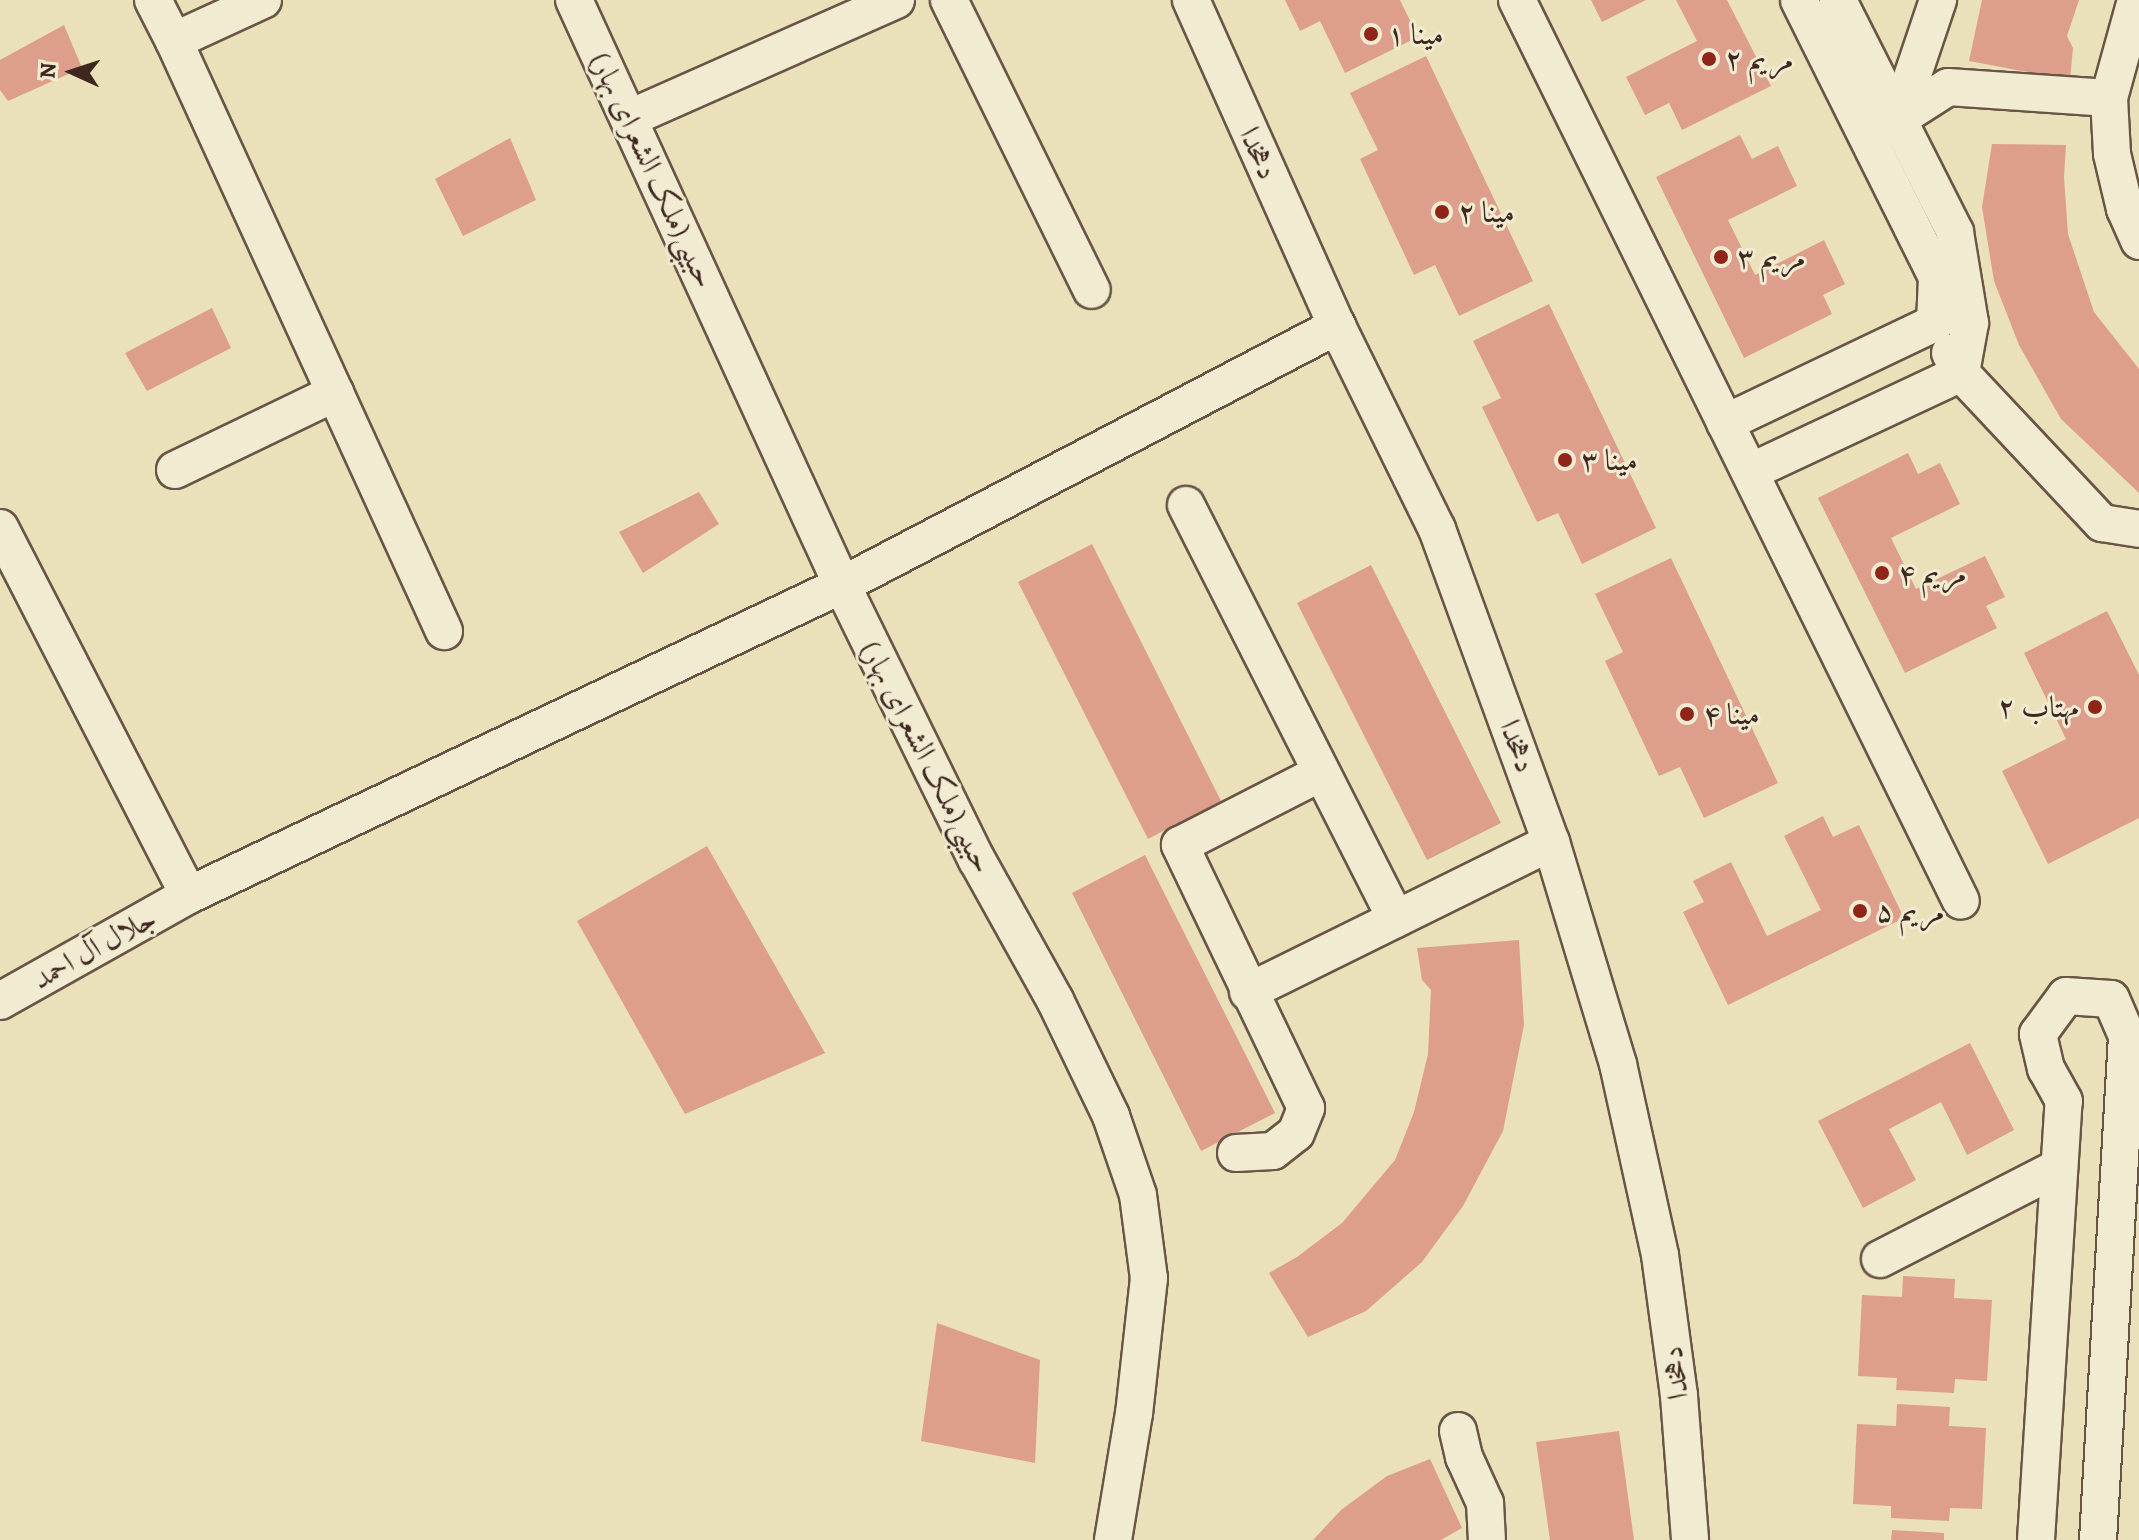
<!DOCTYPE html>
<html>
<head>
<meta charset="utf-8">
<style>
  body { margin:0 }
  #map { position:relative; width:2139px; height:1540px; overflow:hidden; background:#eae0b9; font-family:Alegreya,Amiri,serif }
  div>[style] { position:absolute }
  .building>* { inset:0; background:#dd9f8c }
  .roads { filter:drop-shadow(2px 0 #695546) drop-shadow(-2px 0 #695546) drop-shadow(0 2px #695546) drop-shadow(0 -2px #695546) }
  .minor>* { height:36px; margin:-18px; padding:0 18px; transform-origin:18px; border-radius:18px; background:#f1ebd2 }
  .dots>* { width:22px; height:22px; translate:-50% -50%; box-sizing:border-box; border:4px solid #f1ebd2; border-radius:50% }
  span { translate:-50% -50%; white-space:nowrap; text-align:center; line-height:1.15; -webkit-text-stroke:6px #f1ebd2; paint-order:stroke }
  .poi-label { font-size:30px; color:#3e271f }
  .left { translate:0 -50%; text-align:left }
  .right { translate:-100% -50%; text-align:right }
  .street-label { font-size:30px; color:#3e271f }
  .north { position:absolute; left:32px; top:32px; width:80px; height:80px; -webkit-text-stroke:6px #f1ebd2; paint-order:stroke; rotate:273deg; font-size:22px; font-weight:700; line-height:32px; text-align:center; color:#3e271f }
  .north::after { content:''; display:block; margin:auto; width:28px; height:36px; background:#3e271f; clip-path:polygon(50% 0,100% 100%,50% 72%,0 100%) }
</style>
</head>
<body>
<div id="map">
  <div class="building">
    <div style="clip-path:polygon(1285px 0,1400px 0,1418px 37px,1345px 73px,1320px 21px,1300px 31px)"></div>
    <div style="clip-path:polygon(1591px 0,1646px 0,1602px 22px)"></div>
    <div style="clip-path:polygon(1676px 0,1727px 0,1771px 86px,1682px 130px,1669px 103px,1645px 115px,1626px 77px,1697px 41px)"></div>
    <div style="clip-path:polygon(1982px 0,2079px 0,2067px 36px,2073px 48px,2070px 80px,1969px 61px)"></div>
    <div style="clip-path:polygon(64px 25px,82px 68px,8px 101px,0 90px,0 60px)"></div>
    <div style="clip-path:polygon(1426px 56px,1533px 281px,1459px 316px,1435px 265px,1414px 275px,1360px 159px,1378px 150px,1350px 93px)"></div>
    <div style="clip-path:polygon(1740px 135px,1752px 159px,1778px 146px,1797px 186px,1728px 220px,1755px 275px,1824px 240px,1845px 284px,1823px 295px,1832px 314px,1744px 358px,1656px 177px)"></div>
    <div style="clip-path:polygon(510px 138px,536px 200px,463px 236px,435px 179px)"></div>
    <div style="clip-path:polygon(1992px 144px,2066px 145px,2064px 177px,2068px 234px,2094px 312px,2139px 369px,2139px 493px,2061px 419px,2019px 345px,1994px 281px,1982px 207px)"></div>
    <div style="clip-path:polygon(1549px 304px,1656px 528px,1582px 564px,1558px 513px,1537px 522px,1482px 407px,1501px 398px,1473px 341px)"></div>
    <div style="clip-path:polygon(212px 308px,231px 348px,147px 391px,125px 353px)"></div>
    <div style="clip-path:polygon(1908px 453px,1918px 474px,1940px 463px,1960px 504px,1891px 538px,1916px 589px,1985px 556px,2005px 597px,1986px 606px,1997px 628px,1905px 673px,1818px 498px)"></div>
    <div style="clip-path:polygon(699px 492px,719px 524px,643px 573px,619px 532px)"></div>
    <div style="clip-path:polygon(1092px 544px,1221px 801px,1148px 839px,1018px 582px)"></div>
    <div style="clip-path:polygon(1671px 558px,1778px 783px,1704px 818px,1680px 767px,1659px 776px,1605px 661px,1623px 652px,1595px 594px)"></div>
    <div style="clip-path:polygon(1371px 565px,1501px 823px,1427px 860px,1297px 603px)"></div>
    <div style="clip-path:polygon(2107px 611px,2139px 675px,2139px 818px,2048px 864px,2002px 771px,2066px 739px,2024px 653px)"></div>
    <div style="clip-path:polygon(1823px 816px,1833px 837px,1859px 825px,1904px 918px,1728px 1005px,1683px 912px,1704px 902px,1693px 881px,1731px 862px,1767px 936px,1821px 910px,1784px 836px)"></div>
    <div style="clip-path:polygon(707px 846px,825px 1053px,685px 1114px,577px 921px)"></div>
    <div style="clip-path:polygon(1145px 855px,1275px 1113px,1201px 1151px,1072px 893px)"></div>
    <div style="clip-path:polygon(1519px 940px,1524px 1025px,1503px 1131px,1463px 1206px,1422px 1262px,1366px 1311px,1308px 1337px,1269px 1273px,1297px 1257px,1342px 1223px,1395px 1160px,1414px 1112px,1428px 1054px,1431px 990px,1422px 980px,1417px 948px)"></div>
    <div style="clip-path:polygon(1970px 1043px,2014px 1130px,1967px 1155px,1941px 1102px,1889px 1129px,1916px 1180px,1863px 1208px,1818px 1121px)"></div>
    <div style="clip-path:polygon(1903px 1276px,1955px 1279px,1954px 1298px,1992px 1300px,1987px 1381px,1955px 1379px,1954px 1393px,1896px 1390px,1897px 1378px,1858px 1376px,1862px 1295px,1902px 1297px)"></div>
    <div style="clip-path:polygon(937px 1323px,1040px 1360px,1035px 1463px,921px 1441px)"></div>
    <div style="clip-path:polygon(1897px 1404px,1950px 1407px,1949px 1426px,1986px 1428px,1982px 1509px,1950px 1508px,1949px 1521px,1891px 1518px,1891px 1506px,1853px 1504px,1857px 1424px,1896px 1426px)"></div>
    <div style="clip-path:polygon(1619px 1431px,1634px 1540px,1550px 1540px,1536px 1442px)"></div>
    <div style="clip-path:polygon(1430px 1459px,1462px 1528px,1441px 1540px,1313px 1540px,1341px 1510px,1387px 1476px)"></div>
    <div style="clip-path:polygon(1892px 1530px,1944px 1533px,1944px 1540px,1891px 1540px)"></div>
  </div>
  <div class="roads">
    <div class="minor">
      <div style="left:153px;top:0;width:46px;rotate:62.9deg"></div>
      <div style="left:263px;top:0;width:98px;rotate:155.3deg"></div>
      <div style="left:174px;top:41px;width:649px;rotate:65.41deg"></div>
      <div style="left:574px;top:0;width:643px;rotate:65.39deg"></div>
      <div style="left:842px;top:585px;width:306px;rotate:63.9deg"></div>
      <div style="left:977px;top:860px;width:160px;rotate:60.9deg"></div>
      <div style="left:1055px;top:1000px;width:129px;rotate:64.2deg"></div>
      <div style="left:1111px;top:1116px;width:83px;rotate:71.1deg"></div>
      <div style="left:1138px;top:1195px;width:84px;rotate:82.5deg"></div>
      <div style="left:1149px;top:1278px;width:136px;rotate:96.3deg"></div>
      <div style="left:1134px;top:1413px;width:129px;rotate:99.4deg"></div>
      <div style="left:949px;top:0;width:323px;rotate:63.8deg"></div>
      <div style="left:1191px;top:0;width:357px;rotate:65.9deg"></div>
      <div style="left:1337px;top:326px;width:226px;rotate:63.8deg"></div>
      <div style="left:1437px;top:529px;width:333px;rotate:70deg"></div>
      <div style="left:1551px;top:842px;width:232px;rotate:73.2deg"></div>
      <div style="left:1618px;top:1064px;width:196px;rotate:77.6deg"></div>
      <div style="left:1660px;top:1255px;width:142px;rotate:82.3deg"></div>
      <div style="left:1679px;top:1396px;width:144px;rotate:85.6deg"></div>
      <div style="left:1517px;top:0;width:1004px;rotate:63.77deg"></div>
      <div style="left:2136px;top:0;width:102px;rotate:105.4deg"></div>
      <div style="left:2109px;top:98px;width:56px;rotate:86.9deg"></div>
      <div style="left:2112px;top:154px;width:57px;rotate:76.7deg"></div>
      <div style="left:2125px;top:209px;width:35px;rotate:66deg"></div>
      <div style="left:630px;top:118px;width:291px;rotate:-23.9deg"></div>
      <div style="left:1898px;top:119px;width:59px;rotate:-32.6deg"></div>
      <div style="left:1948px;top:87px;width:161px;rotate:3.9deg"></div>
      <div style="left:1890px;top:124px;width:9px;rotate:-32deg"></div>
      <div style="left:1898px;top:119px;width:126px;rotate:-71.4deg"></div>
      <div style="left:1950px;top:353px;width:23px;rotate:61deg"></div>
      <div style="left:1961px;top:373px;width:206px;rotate:46.8deg"></div>
      <div style="left:2102px;top:523px;width:37px;rotate:9deg"></div>
      <div style="left:1725px;top:423px;width:233px;rotate:-25.5deg"></div>
      <div style="left:1935px;top:323px;width:46px;rotate:-87.5deg"></div>
      <div style="left:1937px;top:277px;width:309px;rotate:-116.5deg"></div>
      <div style="left:175px;top:470px;width:178px;rotate:-25.7deg"></div>
      <div style="left:1750px;top:472px;width:233px;rotate:-25.1deg"></div>
      <div style="left:1961px;top:373px;width:51px;rotate:-79.8deg"></div>
      <div style="left:1970px;top:323px;width:92px;rotate:-99.4deg"></div>
      <div style="left:1955px;top:232px;width:260px;rotate:-116.8deg"></div>
      <div style="left:1186px;top:505px;width:464px;rotate:63.1deg"></div>
      <div style="left:0;top:528px;width:413px;rotate:62.8deg"></div>
      <div style="left:1248px;top:992px;width:338px;rotate:-26.3deg"></div>
      <div style="left:0;top:1001px;width:217px;rotate:-29.3deg"></div>
      <div style="left:189px;top:895px;width:723px;rotate:-25.4deg"></div>
      <div style="left:842px;top:585px;width:559px;rotate:-27.62deg"></div>
      <div style="left:1236px;top:1153px;width:37px;rotate:-3deg"></div>
      <div style="left:1273px;top:1151px;width:29px;rotate:-38deg"></div>
      <div style="left:1296px;top:1133px;width:27px;rotate:-68deg"></div>
      <div style="left:1306px;top:1108px;width:292px;rotate:-115.6deg"></div>
      <div style="left:1180px;top:845px;width:158px;rotate:-27.1deg"></div>
      <div style="left:1880px;top:1259px;width:201px;rotate:-27.2deg"></div>
      <div style="left:1458px;top:1431px;width:27px;rotate:77deg"></div>
      <div style="left:1464px;top:1457px;width:51px;rotate:65.5deg"></div>
      <div style="left:1485px;top:1503px;width:37px;rotate:87deg"></div>
      <div style="left:2036px;top:1540px;width:440px;rotate:-86.4deg"></div>
      <div style="left:2064px;top:1101px;width:37px;rotate:-119deg"></div>
      <div style="left:2046px;top:1069px;width:36px;rotate:-103deg"></div>
      <div style="left:2038px;top:1034px;width:47px;rotate:-53.6deg"></div>
      <div style="left:2066px;top:996px;width:45px;rotate:3.8deg"></div>
      <div style="left:2111px;top:999px;width:40px;rotate:66.6deg"></div>
      <div style="left:2127px;top:1036px;width:505px;rotate:93.29deg"></div>
    </div>
  </div>
  <div class="dots">
    <div style="left:1371px;top:34px;background:#8f2418"></div>
    <div style="left:1709px;top:59px;background:#8f2418"></div>
    <div style="left:1442px;top:212px;background:#8f2418"></div>
    <div style="left:1721px;top:257px;background:#8f2418"></div>
    <div style="left:1565px;top:460px;background:#8f2418"></div>
    <div style="left:1882px;top:573px;background:#8f2418"></div>
    <div style="left:2095px;top:707px;background:#8f2418"></div>
    <div style="left:1687px;top:714px;background:#8f2418"></div>
    <div style="left:1860px;top:911px;background:#8f2418"></div>
  </div>
  <div class="poi-label">
    <span class="left" style="left:1387px;top:34px">مینا ۱</span>
    <span class="left" style="left:1725px;top:59px">مریم ۲</span>
    <span class="left" style="left:1458px;top:212px">مینا ۲</span>
    <span class="left" style="left:1737px;top:257px">مریم ۳</span>
    <span class="left" style="left:1581px;top:460px">مینا ۳</span>
    <span class="left" style="left:1898px;top:573px">مریم ۴</span>
    <span class="right" style="left:2079px;top:707px">مهتاب ۲</span>
    <span class="left" style="left:1703px;top:714px">مینا ۴</span>
    <span class="left" style="left:1876px;top:911px">مریم ۵</span>
  </div>
  <div class="street-label">
    <span style="left:1259px;top:153px;rotate:66deg">دهخدا</span>
    <span style="left:653px;top:170px;rotate:65deg">حبیبی(ملک الشعرای بهار)</span>
    <span style="left:1518px;top:746px;rotate:70deg">دهخدا</span>
    <span style="left:927px;top:757px;rotate:63deg">حبیبی(ملک الشعرای بهار)</span>
    <span style="left:94px;top:948px;rotate:-29deg">جلال آل احمد</span>
    <span style="left:1675px;top:1373px;rotate:-97deg">دهخدا</span>
  </div>
  <div class="north">N</div>
</div>
</body>
</html>
